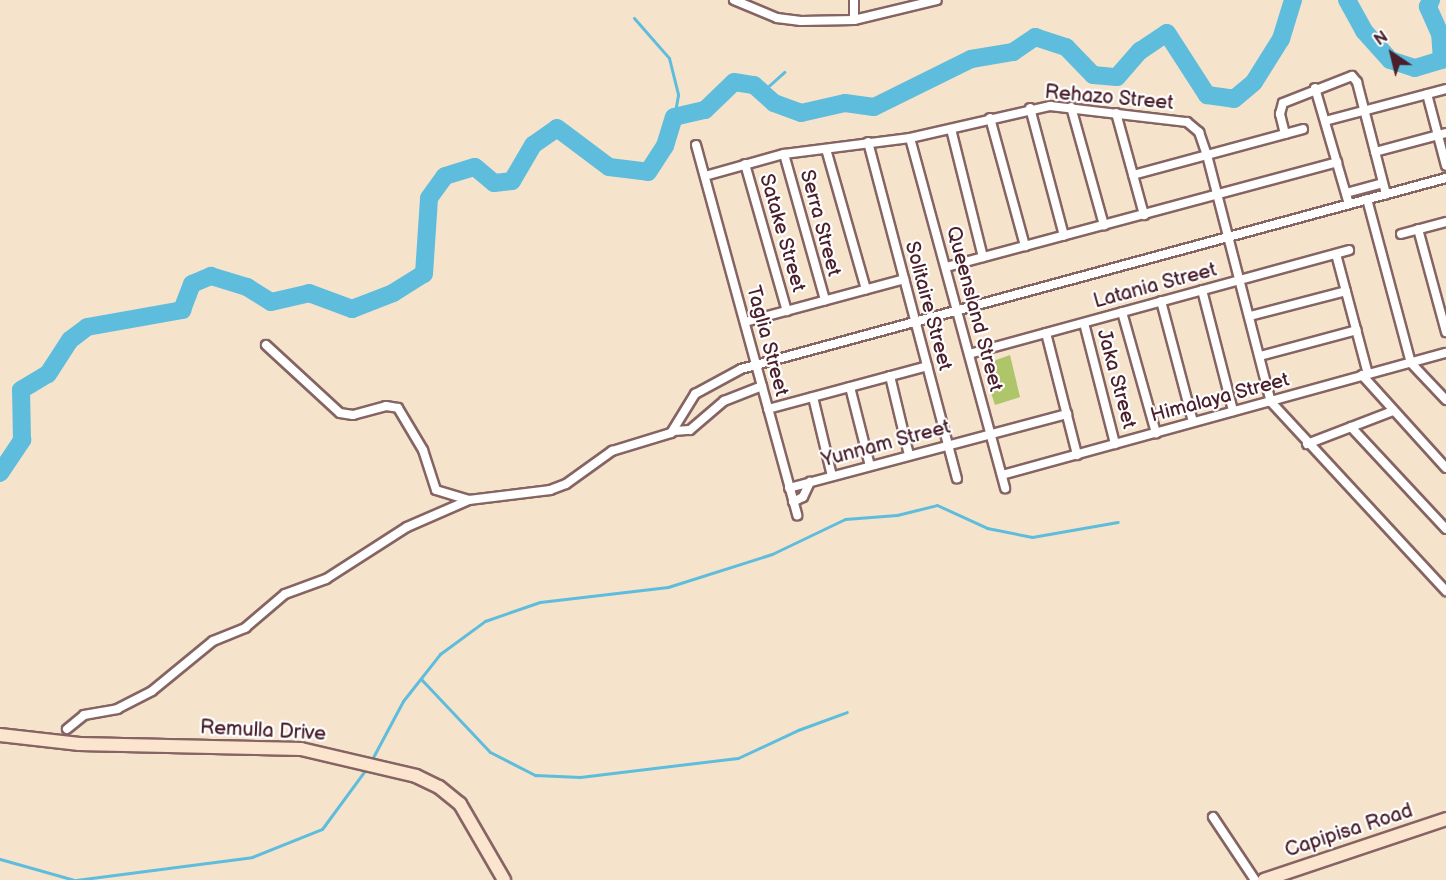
<!DOCTYPE html>
<html>
<head>
<meta charset="utf-8">
<style>
  body { margin:0 }
  #map { position:relative; width:1446px; height:880px; overflow:hidden; background:#f5e3cc; font-family:"Balsamiq Sans",sans-serif }
  div>[style] { position:absolute }
  .green>* { inset:0; background:#afc56a }
  .stream>* { height:3px; margin:-1.5px; padding:0 1.5px; transform-origin:1.5px; border-radius:1.5px; background:#5ebddc }
  .river>* { height:18px; margin:-9px; padding:0 9px; transform-origin:9px; border-radius:9px; background:#5ebddc }
  .roads { filter:drop-shadow(2px 0 #866463) drop-shadow(-2px 0 #866463) drop-shadow(0 2px #866463) drop-shadow(0 -2px #866463) }
  .minor>* { height:8px; margin:-4px; padding:0 4px; transform-origin:4px; border-radius:4px; background:#fff }
  .secondary>* { height:12px; margin:-6px; padding:0 6px; transform-origin:6px; border-radius:6px; background:#fbe5cf }
  span { translate:-50% -50%; white-space:nowrap; text-align:center; line-height:1.15; -webkit-text-stroke:4.5px #fff; paint-order:stroke }
  .street-label { font-size:20px; color:#4a1f2b }
  .north { position:absolute; left:1362px; top:24px; width:60px; height:60px; -webkit-text-stroke:4px #fff; paint-order:stroke; rotate:325deg; font-size:16px; font-weight:700; line-height:24px; text-align:center; color:#4a1f2b }
  .north::after { content:''; display:block; margin:auto; width:21px; height:27px; background:#4a1f2b; clip-path:polygon(50% 0,100% 100%,50% 72%,0 100%) }
</style>
</head>
<body>
<div id="map">
  <div class="green">
    <div style="clip-path:polygon(1010px 355px,1020px 397px,995px 405px,982px 365px)"></div>
  </div>
  <div class="stream">
    <div style="left:634px;top:18px;width:53px;rotate:48.8deg"></div>
    <div style="left:669px;top:58px;width:38px;rotate:76deg"></div>
    <div style="left:678px;top:95px;width:22px;rotate:100deg"></div>
    <div style="left:762px;top:92px;width:30px;rotate:-42deg"></div>
    <div style="left:421px;top:679px;width:100px;rotate:46.6deg"></div>
    <div style="left:490px;top:752px;width:51px;rotate:27.1deg"></div>
    <div style="left:535px;top:775px;width:45px;rotate:2.5deg"></div>
    <div style="left:580px;top:777px;width:159px;rotate:-6.9deg"></div>
    <div style="left:738px;top:758px;width:66px;rotate:-25deg"></div>
    <div style="left:798px;top:730px;width:52px;rotate:-20.2deg"></div>
    <div style="left:371px;top:761px;width:68px;rotate:-61.9deg"></div>
    <div style="left:403px;top:701px;width:60px;rotate:-51.8deg"></div>
    <div style="left:440px;top:654px;width:56px;rotate:-36.3deg"></div>
    <div style="left:485px;top:621px;width:58px;rotate:-19.1deg"></div>
    <div style="left:540px;top:602px;width:129px;rotate:-6.7deg"></div>
    <div style="left:668px;top:587px;width:109px;rotate:-17.6deg"></div>
    <div style="left:772px;top:554px;width:81px;rotate:-25.6deg"></div>
    <div style="left:845px;top:519px;width:52px;rotate:-4.4deg"></div>
    <div style="left:897px;top:515px;width:41px;rotate:-14deg"></div>
    <div style="left:937px;top:505px;width:55px;rotate:24.7deg"></div>
    <div style="left:987px;top:528px;width:46px;rotate:11.3deg"></div>
    <div style="left:1032px;top:537px;width:87px;rotate:-9.9deg"></div>
    <div style="left:0;top:859px;width:77px;rotate:15.8deg"></div>
    <div style="left:76px;top:880px;width:177px;rotate:-7.4deg"></div>
    <div style="left:252px;top:857px;width:75px;rotate:-21.8deg"></div>
    <div style="left:322px;top:829px;width:74px;rotate:-53.7deg"></div>
  </div>
  <div class="river">
    <div style="left:1347px;top:0;width:35px;rotate:61deg"></div>
    <div style="left:1364px;top:31px;width:39px;rotate:48deg"></div>
    <div style="left:1390px;top:60px;width:26px;rotate:18deg"></div>
    <div style="left:1415px;top:68px;width:28px;rotate:-17deg"></div>
    <div style="left:1442px;top:60px;width:26px;rotate:-94deg"></div>
    <div style="left:1440px;top:34px;width:30px;rotate:-114deg"></div>
    <div style="left:1428px;top:7px;width:8px;rotate:-67deg"></div>
    <div style="left:0;top:473px;width:40px;rotate:-56deg"></div>
    <div style="left:22px;top:440px;width:50px;rotate:-91.1deg"></div>
    <div style="left:21px;top:390px;width:31px;rotate:-31deg"></div>
    <div style="left:48px;top:374px;width:40px;rotate:-57.1deg"></div>
    <div style="left:70px;top:340px;width:21px;rotate:-37deg"></div>
    <div style="left:87px;top:327px;width:97px;rotate:-10.1deg"></div>
    <div style="left:182px;top:310px;width:28px;rotate:-69deg"></div>
    <div style="left:192px;top:284px;width:21px;rotate:-23deg"></div>
    <div style="left:211px;top:276px;width:38px;rotate:17deg"></div>
    <div style="left:247px;top:287px;width:28px;rotate:32deg"></div>
    <div style="left:271px;top:302px;width:39px;rotate:-13deg"></div>
    <div style="left:309px;top:293px;width:46px;rotate:20.4deg"></div>
    <div style="left:352px;top:309px;width:44px;rotate:-21.3deg"></div>
    <div style="left:393px;top:293px;width:36px;rotate:-32deg"></div>
    <div style="left:424px;top:274px;width:76px;rotate:-86.2deg"></div>
    <div style="left:429px;top:198px;width:27px;rotate:-54deg"></div>
    <div style="left:445px;top:176px;width:31px;rotate:-17deg"></div>
    <div style="left:475px;top:167px;width:25px;rotate:40deg"></div>
    <div style="left:494px;top:183px;width:18px;rotate:-6deg"></div>
    <div style="left:512px;top:181px;width:42px;rotate:-59.7deg"></div>
    <div style="left:533px;top:145px;width:29px;rotate:-35deg"></div>
    <div style="left:557px;top:128px;width:65px;rotate:36.9deg"></div>
    <div style="left:609px;top:167px;width:39px;rotate:7deg"></div>
    <div style="left:648px;top:172px;width:31px;rotate:-57deg"></div>
    <div style="left:665px;top:146px;width:30px;rotate:-73deg"></div>
    <div style="left:674px;top:117px;width:32px;rotate:-13deg"></div>
    <div style="left:705px;top:110px;width:40px;rotate:-44deg"></div>
    <div style="left:734px;top:82px;width:20px;rotate:9deg"></div>
    <div style="left:754px;top:85px;width:27px;rotate:42deg"></div>
    <div style="left:774px;top:103px;width:29px;rotate:20deg"></div>
    <div style="left:801px;top:113px;width:45px;rotate:-12.8deg"></div>
    <div style="left:845px;top:103px;width:29px;rotate:8deg"></div>
    <div style="left:874px;top:107px;width:108px;rotate:-26.3deg"></div>
    <div style="left:971px;top:59px;width:43px;rotate:-9.5deg"></div>
    <div style="left:1013px;top:52px;width:27px;rotate:-34deg"></div>
    <div style="left:1035px;top:37px;width:33px;rotate:18deg"></div>
    <div style="left:1066px;top:47px;width:39px;rotate:46deg"></div>
    <div style="left:1093px;top:75px;width:24px;rotate:5deg"></div>
    <div style="left:1117px;top:77px;width:35px;rotate:-49deg"></div>
    <div style="left:1140px;top:51px;width:32px;rotate:-34deg"></div>
    <div style="left:1167px;top:33px;width:74px;rotate:57.2deg"></div>
    <div style="left:1207px;top:95px;width:27px;rotate:8deg"></div>
    <div style="left:1234px;top:99px;width:26px;rotate:-40deg"></div>
    <div style="left:1254px;top:82px;width:51px;rotate:-57.9deg"></div>
    <div style="left:1281px;top:39px;width:41px;rotate:-72.9deg"></div>
  </div>
  <div class="roads">
    <div class="minor">
      <div style="left:734px;top:0;width:47px;rotate:22.7deg"></div>
      <div style="left:777px;top:18px;width:24px;rotate:7deg"></div>
      <div style="left:801px;top:21px;width:53px;rotate:-1.1deg"></div>
      <div style="left:854px;top:20px;width:85px;rotate:-13.5deg"></div>
      <div style="left:854px;top:0;width:20px;rotate:90deg"></div>
      <div style="left:1315px;top:88px;width:121px;rotate:73.7deg"></div>
      <div style="left:1427px;top:94px;width:74px;rotate:75.2deg"></div>
      <div style="left:1071px;top:107px;width:123px;rotate:74.4deg"></div>
      <div style="left:1030px;top:108px;width:132px;rotate:75.1deg"></div>
      <div style="left:1116px;top:113px;width:106px;rotate:74.6deg"></div>
      <div style="left:990px;top:118px;width:133px;rotate:74.7deg"></div>
      <div style="left:1325px;top:121px;width:125px;rotate:-14.8deg"></div>
      <div style="left:951px;top:129px;width:132px;rotate:76deg"></div>
      <div style="left:1285px;top:134px;width:21px;rotate:-104deg"></div>
      <div style="left:1280px;top:114px;width:11px;rotate:-75deg"></div>
      <div style="left:1283px;top:103px;width:74px;rotate:-21.4deg"></div>
      <div style="left:1352px;top:76px;width:8px;rotate:50deg"></div>
      <div style="left:1357px;top:82px;width:116px;rotate:75.5deg"></div>
      <div style="left:910px;top:138px;width:363px;rotate:74.8deg"></div>
      <div style="left:868px;top:142px;width:348px;rotate:75.2deg"></div>
      <div style="left:696px;top:145px;width:384px;rotate:74.7deg"></div>
      <div style="left:826px;top:149px;width:146px;rotate:74.1deg"></div>
      <div style="left:1375px;top:152px;width:73px;rotate:-15deg"></div>
      <div style="left:784px;top:154px;width:152px;rotate:74.3deg"></div>
      <div style="left:745px;top:164px;width:153px;rotate:74.1deg"></div>
      <div style="left:1133px;top:175px;width:176px;rotate:-15.1deg"></div>
      <div style="left:705px;top:176px;width:82px;rotate:-15.6deg"></div>
      <div style="left:784px;top:154px;width:127px;rotate:-7.2deg"></div>
      <div style="left:910px;top:138px;width:144px;rotate:-12.9deg"></div>
      <div style="left:1050px;top:106px;width:138px;rotate:6.7deg"></div>
      <div style="left:1187px;top:122px;width:16px;rotate:40deg"></div>
      <div style="left:1199px;top:132px;width:24px;rotate:71deg"></div>
      <div style="left:1207px;top:155px;width:255px;rotate:75.5deg"></div>
      <div style="left:1271px;top:402px;width:258px;rotate:47.2deg"></div>
      <div style="left:1346px;top:193px;width:38px;rotate:-15deg"></div>
      <div style="left:1367px;top:199px;width:170px;rotate:75deg"></div>
      <div style="left:1411px;top:363px;width:51px;rotate:46.6deg"></div>
      <div style="left:1418px;top:229px;width:107px;rotate:74.8deg"></div>
      <div style="left:1401px;top:234px;width:47px;rotate:-14.9deg"></div>
      <div style="left:1336px;top:254px;width:124px;rotate:75.1deg"></div>
      <div style="left:946px;top:267px;width:405px;rotate:-15deg"></div>
      <div style="left:1202px;top:290px;width:125px;rotate:75.6deg"></div>
      <div style="left:1161px;top:301px;width:125px;rotate:75.2deg"></div>
      <div style="left:1122px;top:312px;width:126px;rotate:74.3deg"></div>
      <div style="left:1250px;top:316px;width:99px;rotate:-14.6deg"></div>
      <div style="left:745px;top:322px;width:165px;rotate:-15.1deg"></div>
      <div style="left:1084px;top:323px;width:125px;rotate:75.6deg"></div>
      <div style="left:1046px;top:333px;width:126px;rotate:75.7deg"></div>
      <div style="left:266px;top:345px;width:100px;rotate:42.6deg"></div>
      <div style="left:340px;top:413px;width:13px;rotate:9deg"></div>
      <div style="left:353px;top:415px;width:34px;rotate:-15deg"></div>
      <div style="left:386px;top:406px;width:12px;rotate:9deg"></div>
      <div style="left:398px;top:408px;width:49px;rotate:59.2deg"></div>
      <div style="left:423px;top:450px;width:42px;rotate:72deg"></div>
      <div style="left:436px;top:490px;width:34px;rotate:17deg"></div>
      <div style="left:969px;top:354px;width:394px;rotate:-15.3deg"></div>
      <div style="left:1260px;top:356px;width:100px;rotate:-15deg"></div>
      <div style="left:1362px;top:375px;width:125px;rotate:47.9deg"></div>
      <div style="left:890px;top:376px;width:81px;rotate:76.5deg"></div>
      <div style="left:850px;top:387px;width:81px;rotate:75.8deg"></div>
      <div style="left:813px;top:397px;width:81px;rotate:76.5deg"></div>
      <div style="left:768px;top:409px;width:165px;rotate:-15.1deg"></div>
      <div style="left:1351px;top:427px;width:139px;rotate:47deg"></div>
      <div style="left:674px;top:431px;width:16px;rotate:-4deg"></div>
      <div style="left:690px;top:430px;width:45px;rotate:-40.5deg"></div>
      <div style="left:724px;top:401px;width:41px;rotate:-21.5deg"></div>
      <div style="left:1307px;top:444px;width:92px;rotate:-21deg"></div>
      <div style="left:1002px;top:475px;width:460px;rotate:-15.4deg"></div>
      <div style="left:789px;top:488px;width:288px;rotate:-14.9deg"></div>
      <div style="left:793px;top:502px;width:11px;rotate:-27deg"></div>
      <div style="left:803px;top:497px;width:17px;rotate:-65deg"></div>
      <div style="left:67px;top:729px;width:22px;rotate:-39deg"></div>
      <div style="left:84px;top:715px;width:34px;rotate:-10deg"></div>
      <div style="left:117px;top:709px;width:39px;rotate:-27deg"></div>
      <div style="left:152px;top:691px;width:79px;rotate:-39.3deg"></div>
      <div style="left:213px;top:641px;width:35px;rotate:-22deg"></div>
      <div style="left:245px;top:628px;width:52px;rotate:-40.4deg"></div>
      <div style="left:285px;top:594px;width:44px;rotate:-20.1deg"></div>
      <div style="left:326px;top:579px;width:96px;rotate:-32.7deg"></div>
      <div style="left:407px;top:527px;width:68px;rotate:-23.5deg"></div>
      <div style="left:469px;top:500px;width:82px;rotate:-7deg"></div>
      <div style="left:550px;top:490px;width:17px;rotate:-21deg"></div>
      <div style="left:566px;top:484px;width:57px;rotate:-35.7deg"></div>
      <div style="left:612px;top:451px;width:62px;rotate:-17deg"></div>
      <div style="left:671px;top:433px;width:46px;rotate:-58.4deg"></div>
      <div style="left:695px;top:394px;width:52px;rotate:-28.5deg"></div>
      <div style="left:741px;top:369px;width:730px;rotate:-15.16deg"></div>
      <div style="left:1213px;top:817px;width:76px;rotate:56.3deg"></div>
    </div>
    <div class="secondary">
      <div style="left:0;top:735px;width:80px;rotate:6.5deg"></div>
      <div style="left:79px;top:744px;width:222px;rotate:1.3deg"></div>
      <div style="left:301px;top:749px;width:118px;rotate:13.2deg"></div>
      <div style="left:416px;top:776px;width:25px;rotate:26deg"></div>
      <div style="left:439px;top:787px;width:27px;rotate:39deg"></div>
      <div style="left:460px;top:804px;width:88px;rotate:59.9deg"></div>
      <div style="left:1264px;top:880px;width:192px;rotate:-18.5deg"></div>
    </div>
  </div>
  <div class="street-label">
    <span style="left:1109px;top:98px;rotate:5deg">Rehazo Street</span>
    <span style="left:820px;top:223px;rotate:75deg">Serra Street</span>
    <span style="left:782px;top:233px;rotate:74deg">Satake Street</span>
    <span style="left:1155px;top:286px;rotate:-15deg">Latania Street</span>
    <span style="left:928px;top:306px;rotate:75deg">Solitaire Street</span>
    <span style="left:974px;top:309px;rotate:75deg">Queensland Street</span>
    <span style="left:767px;top:341px;rotate:75deg">Taglia Street</span>
    <span style="left:1116px;top:379px;rotate:75deg">Jaka Street</span>
    <span style="left:1220px;top:398px;rotate:-15deg">Himalaya Street</span>
    <span style="left:886px;top:444px;rotate:-15deg">Yunnam Street</span>
    <span style="left:263px;top:731px;rotate:3deg">Remulla Drive</span>
    <span style="left:1349px;top:831px;rotate:-18deg">Capipisa Road</span>
  </div>
  <div class="north">N</div>
</div>
</body>
</html>
